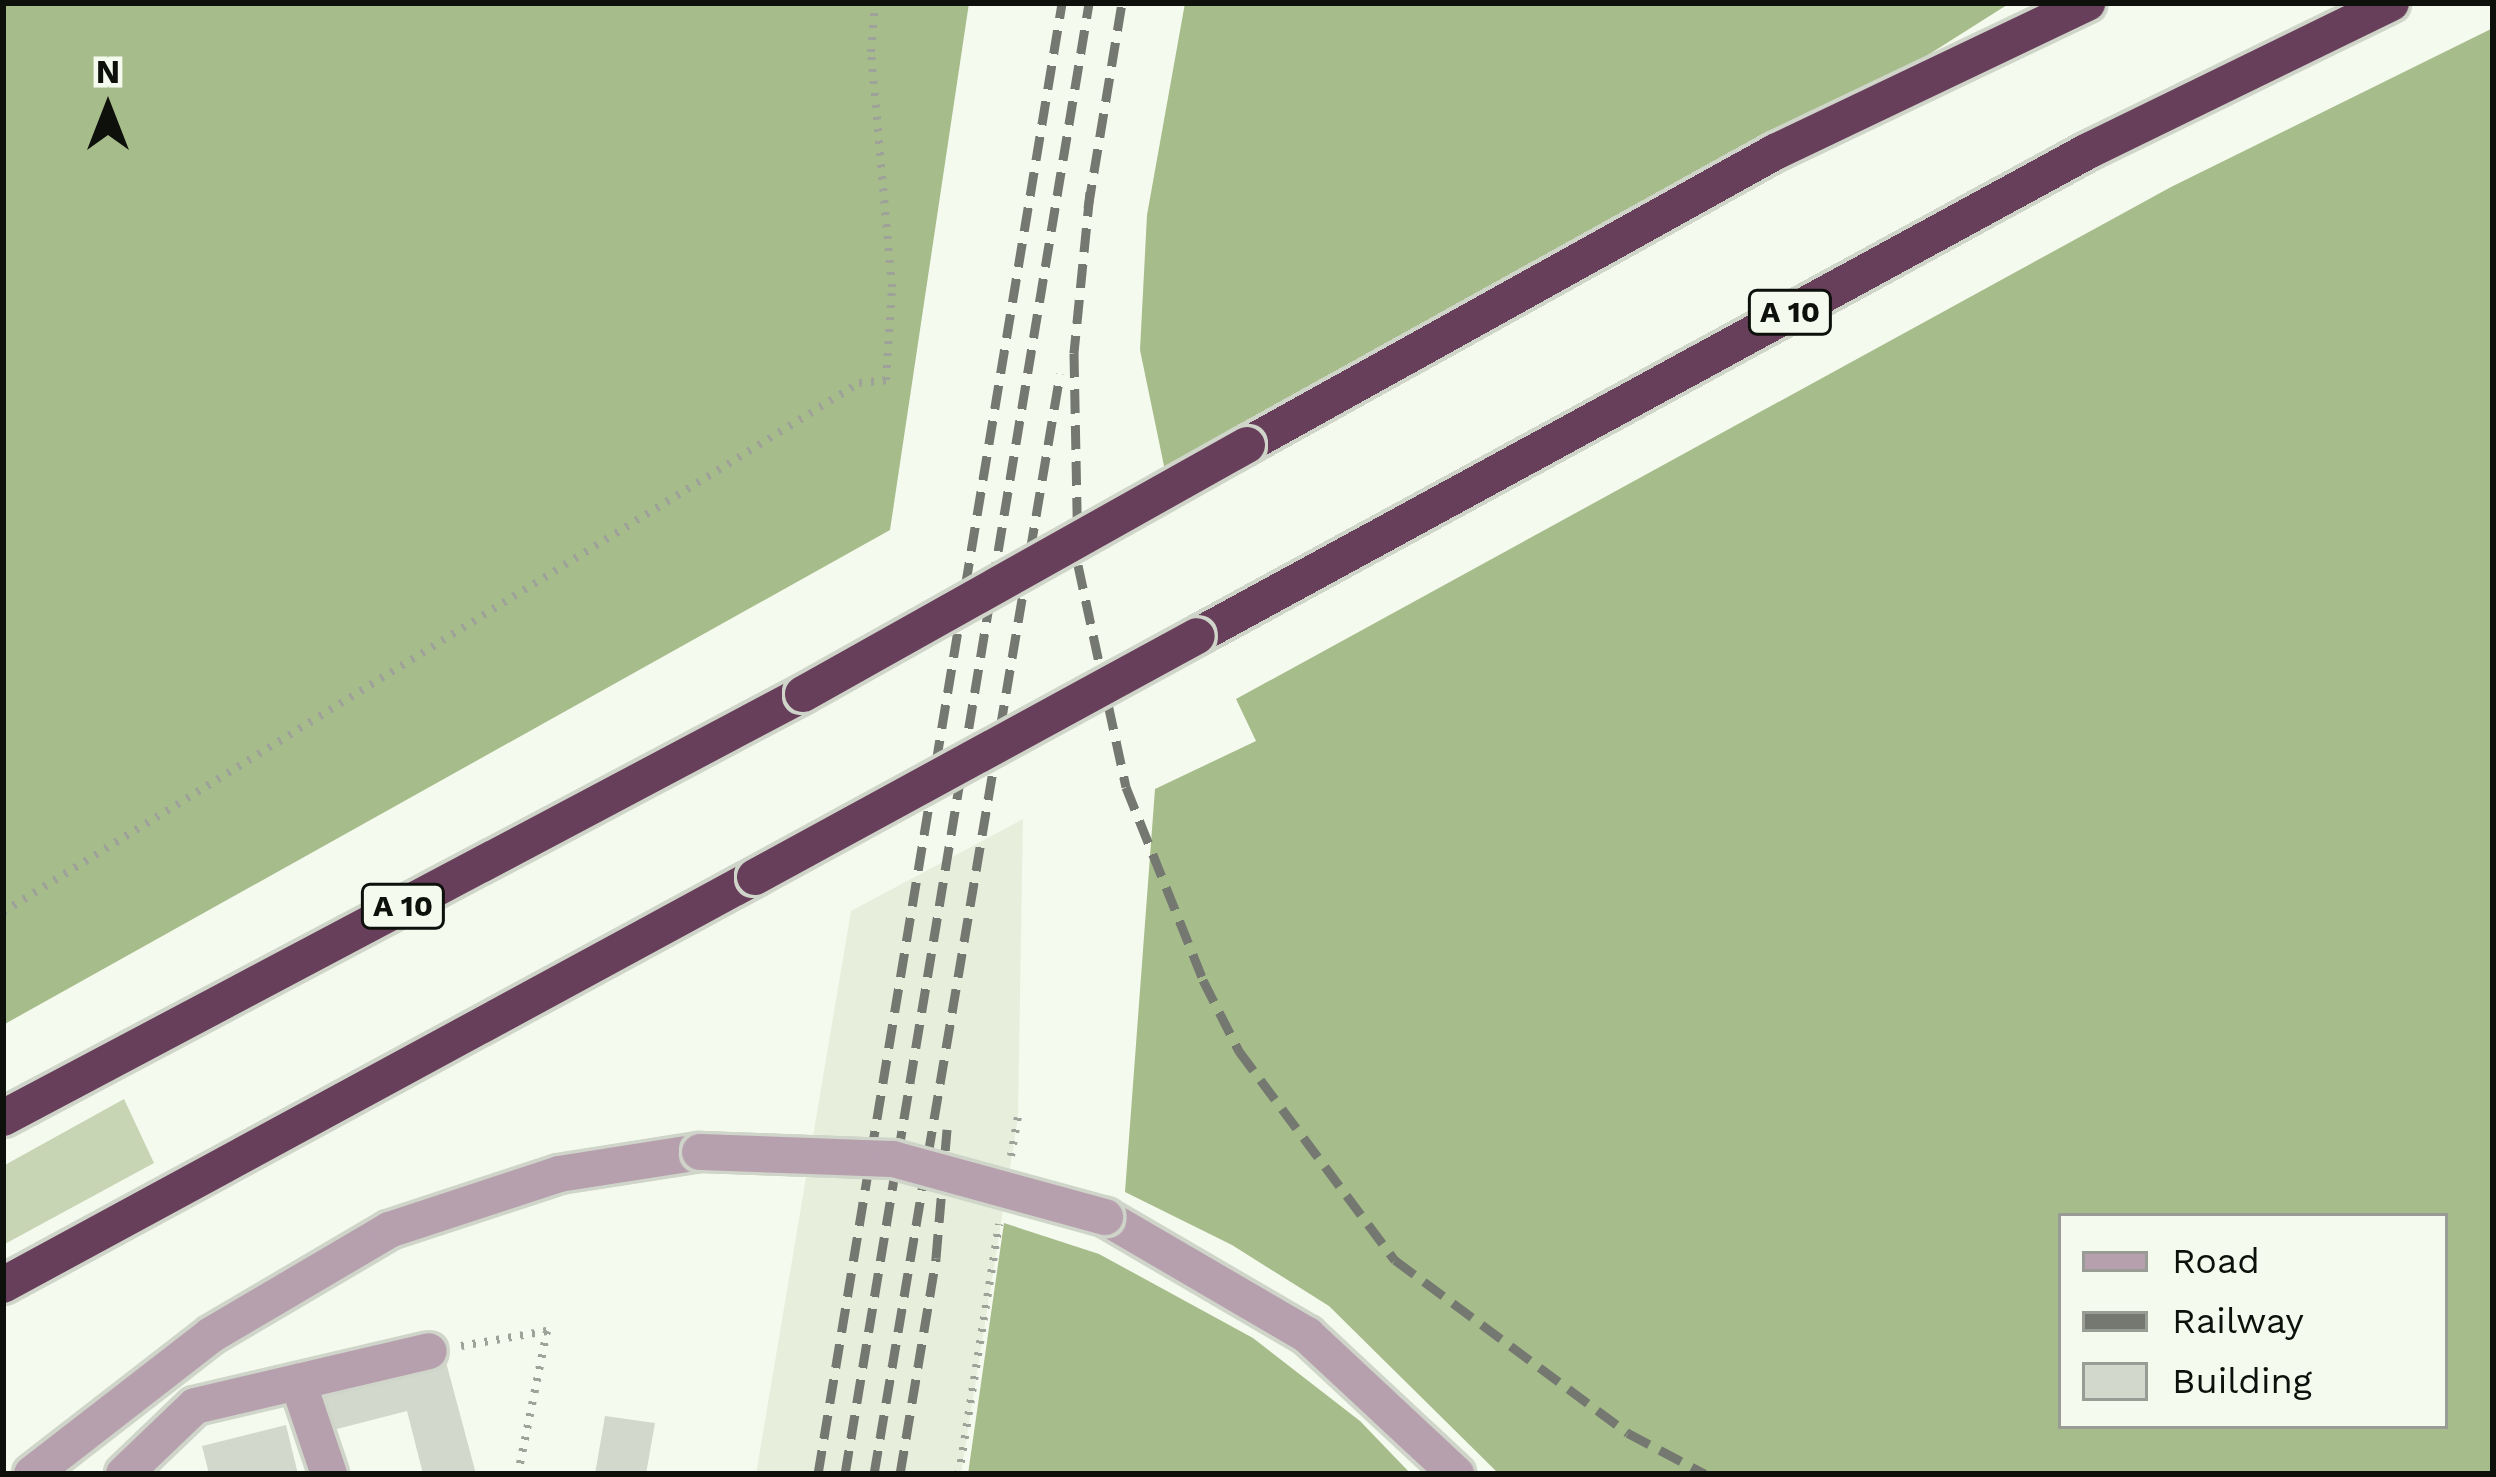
<!DOCTYPE html>
<html>
<head>
<meta charset="utf-8">
<style>
  body { margin:0 }
  #map { position:relative; width:2496px; height:1477px; overflow:hidden; background:#f5faee; font-family:"Work Sans",sans-serif }
  div>[style] { position:absolute }
  .built>* { inset:0; background:#e7efdc }
  .green>* { inset:0; background:#c7d5b5 }
  .forest>* { inset:0; background:#a7bc8b }
  .building>* { inset:0; background:#d3d8cd }
  .path>* { height:8px; margin-top:-4px; transform-origin:0; background:repeating-linear-gradient(90deg,#9ea299 0 3px,transparent 0 12px) }
  .roads { filter:drop-shadow(3px 0 #d0d5ca) drop-shadow(-3px 0 #d0d5ca) drop-shadow(0 3px #d0d5ca) drop-shadow(0 -3px #d0d5ca) }
  .minor>* { height:36px; margin:-18px; padding:0 18px; transform-origin:18px; border-radius:18px; background:#b6a0ae }
  .highway>* { height:36px; margin:-18px; padding:0 18px; transform-origin:18px; border-radius:18px; background:#683f5b }
  .rail>* { height:9px; margin-top:-4.5px; transform-origin:0; background:repeating-linear-gradient(90deg,#747870 0 24px,transparent 0 36px) }
  .bridges { filter:drop-shadow(3px 0 #d0d5ca) drop-shadow(-3px 0 #d0d5ca) drop-shadow(0 3px #d0d5ca) drop-shadow(0 -3px #d0d5ca) }
  .minor-bridge>* { height:36px; margin:-18px; padding:0 18px; transform-origin:18px; border-radius:18px; background:#b6a0ae }
  .highway-bridge>* { height:36px; margin:-18px; padding:0 18px; transform-origin:18px; border-radius:18px; background:#683f5b }
  span { translate:-50% -50%; white-space:nowrap; text-align:center; line-height:1.15; -webkit-text-stroke:9px #f5faee; paint-order:stroke }
  .shield-label span { padding:3px 9px; background:#f5faee; border:3px solid; border-radius:9px; -webkit-text-stroke-width:0 }
  .shield-label { font-size:30px; color:#0e100c; font-weight:700 }
  .frame { position:absolute; inset:0; border:6px solid #0e100c; pointer-events:none }
  .legend { position:absolute; left:2058px; top:1213px; width:390px; height:216px; box-sizing:border-box; background:#f5faee; border:3px solid #999c94; margin:0; padding:15px 21px; list-style:none; font-size:36px; color:#0e100c }
  .legend li { display:flex; align-items:center; gap:24px; height:60px }
  .legend b { width:60px; border:3px solid #999c94 }
  .north { position:absolute; left:48px; top:48px; width:120px; height:120px; -webkit-text-stroke:9px #f5faee; paint-order:stroke; rotate:0deg; font-size:33px; font-weight:700; line-height:48px; text-align:center; color:#0e100c }
  .north::after { content:''; display:block; margin:auto; width:42px; height:54px; background:#0e100c; clip-path:polygon(50% 0,100% 100%,50% 72%,0 100%) }
</style>
</head>
<body>
<div id="map">
  <div class="built">
    <div style="clip-path:polygon(1023px 819px,1018px 1117px,961px 1474px,756px 1474px,851px 911px)"></div>
  </div>
  <div class="green">
    <div style="clip-path:polygon(124px 1099px,154px 1163px,3px 1245px,3px 1166px)"></div>
  </div>
  <div class="forest">
    <div style="clip-path:polygon(3px 3px,969px 3px,890px 530px,3px 1025px)"></div>
    <div style="clip-path:polygon(1185px 3px,2010px 3px,1775px 152px,1169px 490px,1140px 350px,1147px 215px)"></div>
    <div style="clip-path:polygon(evenodd,2493px 28px,2493px 1474px,1499px 1474px,1329px 1306px,1232px 1245px,1125px 1192px,1155px 789px,1256px 741px,1236px 699px,2171px 187px,2493px 28px,2061px 1216px,2445px 1216px,2445px 1426px,2061px 1426px,2061px 1216px)"></div>
    <div style="clip-path:polygon(1004px 1223px,1099px 1254px,1253px 1338px,1360px 1421px,1411px 1474px,968px 1474px)"></div>
  </div>
  <div class="building">
    <div style="clip-path:polygon(446px 1362px,476px 1474px,423px 1474px,407px 1411px,333px 1430px,323px 1394px)"></div>
    <div style="clip-path:polygon(605px 1416px,655px 1423px,646px 1474px,595px 1474px)"></div>
    <div style="clip-path:polygon(286px 1425px,298px 1474px,209px 1474px,202px 1446px)"></div>
  </div>
  <div class="path">
    <div style="left:3px;top:912px;width:1006px;rotate:-31.72deg"></div>
    <div style="left:859px;top:383px;width:27px;rotate:-6deg"></div>
    <div style="left:886px;top:380px;width:93px;rotate:-86.3deg"></div>
    <div style="left:892px;top:287px;width:236px;rotate:-95.1deg"></div>
    <div style="left:871px;top:52px;width:49px;rotate:-85.3deg"></div>
    <div style="left:1011px;top:1156px;width:40px;rotate:-80deg"></div>
    <div style="left:461px;top:1346px;width:87px;rotate:-9.9deg"></div>
    <div style="left:547px;top:1331px;width:146px;rotate:101.5deg"></div>
    <div style="left:959px;top:1474px;width:253px;rotate:-80.9deg"></div>
  </div>
  <div class="roads">
    <div class="minor">
      <div style="left:1105px;top:1217px;width:234px;rotate:30.3deg"></div>
      <div style="left:1307px;top:1335px;width:204px;rotate:43deg"></div>
      <div style="left:298px;top:1382px;width:97px;rotate:71.4deg"></div>
      <div style="left:32px;top:1474px;width:227px;rotate:-37.8deg"></div>
      <div style="left:211px;top:1335px;width:207px;rotate:-30.5deg"></div>
      <div style="left:389px;top:1230px;width:179px;rotate:-18.2deg"></div>
      <div style="left:559px;top:1174px;width:143px;rotate:-8.9deg"></div>
      <div style="left:124px;top:1474px;width:98px;rotate:-43.8deg"></div>
      <div style="left:195px;top:1406px;width:240px;rotate:-13.2deg"></div>
    </div>
    <div class="highway">
      <div style="left:1247px;top:445px;width:604px;rotate:-29.03deg"></div>
      <div style="left:1775px;top:152px;width:346px;rotate:-25.5deg"></div>
      <div style="left:1197px;top:636px;width:1014px;rotate:-28.56deg"></div>
      <div style="left:2088px;top:151px;width:337px;rotate:-26deg"></div>
      <div style="left:3px;top:1118px;width:905px;rotate:-27.92deg"></div>
      <div style="left:3px;top:1285px;width:856px;rotate:-28.48deg"></div>
    </div>
  </div>
  <div class="rail">
    <div style="left:1090px;top:192px;width:162px;rotate:95.7deg"></div>
    <div style="left:1074px;top:353px;width:212px;rotate:88.9deg"></div>
    <div style="left:1078px;top:565px;width:227px;rotate:77.8deg"></div>
    <div style="left:1126px;top:787px;width:208px;rotate:68.2deg"></div>
    <div style="left:1203px;top:980px;width:80px;rotate:63.1deg"></div>
    <div style="left:1239px;top:1051px;width:261px;rotate:53.3deg"></div>
    <div style="left:1395px;top:1260px;width:290px;rotate:36.6deg"></div>
    <div style="left:1628px;top:1433px;width:87px;rotate:28deg"></div>
    <div style="left:1088px;top:208px;width:208px;rotate:-80.6deg"></div>
    <div style="left:818px;top:1474px;width:1491px;rotate:-80.58deg"></div>
    <div style="left:845px;top:1474px;width:1491px;rotate:-80.58deg"></div>
    <div style="left:874px;top:1474px;width:1116px;rotate:-80.4deg"></div>
    <div style="left:900px;top:1474px;width:219px;rotate:-80.5deg"></div>
    <div style="left:936px;top:1258px;width:129px;rotate:-85.1deg"></div>
  </div>
  <div class="bridges">
    <div class="minor-bridge">
      <div style="left:700px;top:1152px;width:193px;rotate:2.1deg"></div>
      <div style="left:893px;top:1159px;width:220px;rotate:15.3deg"></div>
    </div>
    <div class="highway-bridge">
      <div style="left:803px;top:694px;width:509px;rotate:-29.28deg"></div>
      <div style="left:755px;top:877px;width:503px;rotate:-28.6deg"></div>
    </div>
  </div>
  <div class="shield-label">
    <span style="left:1790px;top:312px">A 10</span>
    <span style="left:403px;top:906px">A 10</span>
  </div>
  <div class="frame"></div>
  <ul class="legend">
  <li><b style="height:15px;background:#b6a0ae"></b>Road</li>
  <li><b style="height:15px;background:#747870"></b>Railway</li>
  <li><b style="height:33px;background:#d3d8cd"></b>Building</li>
  </ul>
  <div class="north">N</div>
</div>
</body>
</html>
